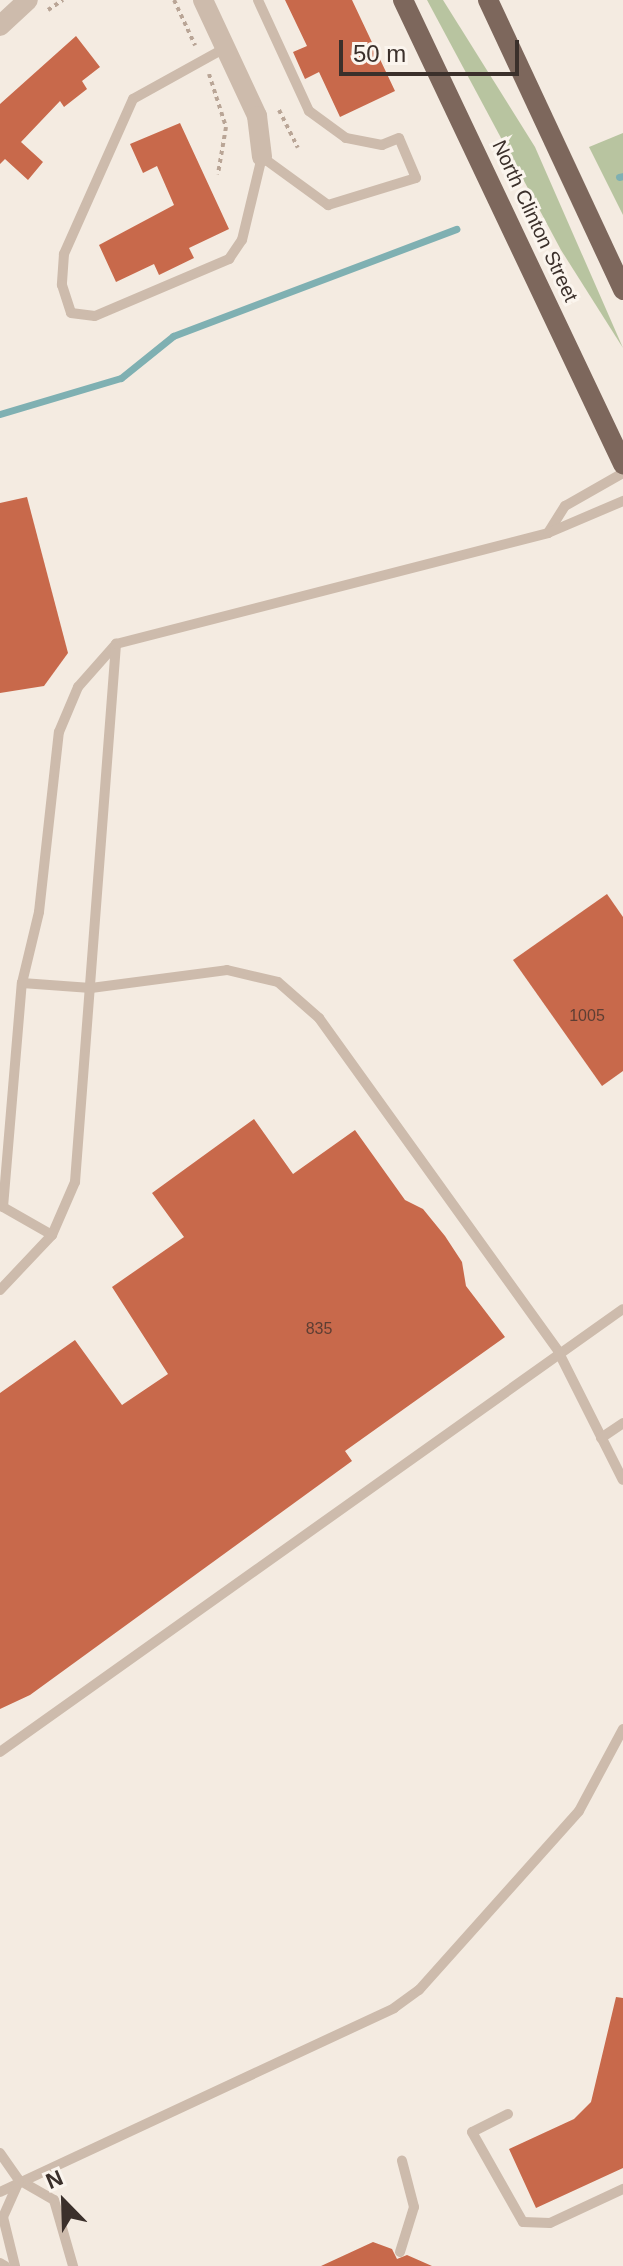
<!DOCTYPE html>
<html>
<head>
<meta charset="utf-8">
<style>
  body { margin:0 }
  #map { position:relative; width:623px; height:2266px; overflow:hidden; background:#f4ebe1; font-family:Arial,sans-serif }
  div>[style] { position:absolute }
  .green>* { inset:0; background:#b8c4a0 }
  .stream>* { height:7px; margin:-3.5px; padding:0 3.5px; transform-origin:3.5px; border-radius:3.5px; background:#7fb0b2 }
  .building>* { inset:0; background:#c8694b }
  .path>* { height:4px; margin-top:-2px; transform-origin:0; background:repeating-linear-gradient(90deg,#b9a596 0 4px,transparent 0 8px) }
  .service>* { height:10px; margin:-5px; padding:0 5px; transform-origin:5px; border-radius:5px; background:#cdbbac }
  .minor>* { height:20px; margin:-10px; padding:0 10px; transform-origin:10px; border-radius:10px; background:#cdbbac }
  .primary>* { height:20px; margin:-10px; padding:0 10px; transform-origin:10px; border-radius:10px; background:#7d675c }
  span { translate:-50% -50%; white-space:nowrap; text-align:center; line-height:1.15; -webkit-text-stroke:6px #fbf5ee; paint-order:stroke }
  .number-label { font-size:16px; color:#5e3e33 }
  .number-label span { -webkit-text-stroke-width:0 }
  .street-label { font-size:20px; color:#3b302b }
  .north { position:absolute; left:24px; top:2162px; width:80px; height:80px; -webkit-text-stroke:6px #fbf5ee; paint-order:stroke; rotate:337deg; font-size:22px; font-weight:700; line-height:32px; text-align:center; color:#3b302b }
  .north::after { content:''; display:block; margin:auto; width:28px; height:36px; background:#3b302b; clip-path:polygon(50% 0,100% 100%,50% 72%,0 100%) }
  .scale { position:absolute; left:339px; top:40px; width:180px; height:36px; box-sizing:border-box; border:4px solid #3b302b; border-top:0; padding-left:10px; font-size:24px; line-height:28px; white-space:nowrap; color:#3b302b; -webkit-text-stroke:6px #fbf5ee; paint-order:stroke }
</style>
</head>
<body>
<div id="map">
  <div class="green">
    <div style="clip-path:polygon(427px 0,443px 0,535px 147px,623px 348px,561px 250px)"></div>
    <div style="clip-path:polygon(623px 133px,623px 215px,589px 147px)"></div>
  </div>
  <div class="stream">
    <div style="left:619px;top:177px;width:4px;rotate:-14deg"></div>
    <div style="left:0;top:414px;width:126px;rotate:-16.6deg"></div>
    <div style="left:121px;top:378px;width:67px;rotate:-38.9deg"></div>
    <div style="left:173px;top:336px;width:303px;rotate:-20.7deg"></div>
  </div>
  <div class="building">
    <div style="clip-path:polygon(285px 0,352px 0,395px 91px,340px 117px,319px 72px,305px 79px,293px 52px,307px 46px)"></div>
    <div style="clip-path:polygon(76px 36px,100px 67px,82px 81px,87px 89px,64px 107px,60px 101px,21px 142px,43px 162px,28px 180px,5px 159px,0 164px,0 104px)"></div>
    <div style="clip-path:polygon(180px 123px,229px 229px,189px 248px,194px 258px,159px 275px,154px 264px,116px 282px,99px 245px,174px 205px,157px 166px,143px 173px,130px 144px)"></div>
    <div style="clip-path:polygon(27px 497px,68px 653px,44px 686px,0 693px,0 503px)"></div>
    <div style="clip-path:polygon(607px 894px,623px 917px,623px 1071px,602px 1086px,513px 960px)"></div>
    <div style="clip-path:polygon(254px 1119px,293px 1174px,355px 1130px,405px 1200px,423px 1209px,445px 1236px,462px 1262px,466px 1286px,505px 1337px,345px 1451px,352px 1461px,30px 1695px,0 1709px,0 1393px,75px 1340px,122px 1405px,168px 1374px,112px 1287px,184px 1237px,152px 1193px)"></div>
    <div style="clip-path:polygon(616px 1997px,623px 1998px,623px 2168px,536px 2208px,509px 2149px,574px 2119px,591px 2102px)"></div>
    <div style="clip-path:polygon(373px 2242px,392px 2249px,397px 2259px,407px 2255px,432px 2266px,321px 2266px)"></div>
  </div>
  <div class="path">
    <div style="left:174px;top:0;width:50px;rotate:65deg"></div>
    <div style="left:48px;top:10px;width:18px;rotate:-34deg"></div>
    <div style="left:209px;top:74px;width:56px;rotate:72.2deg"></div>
    <div style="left:226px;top:127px;width:48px;rotate:99.7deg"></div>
    <div style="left:279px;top:110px;width:42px;rotate:63.4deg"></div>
  </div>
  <div class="service">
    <div style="left:225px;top:48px;width:105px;rotate:151deg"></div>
    <div style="left:133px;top:99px;width:170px;rotate:114deg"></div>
    <div style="left:64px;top:254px;width:31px;rotate:94deg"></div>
    <div style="left:62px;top:285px;width:29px;rotate:72deg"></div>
    <div style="left:71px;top:313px;width:24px;rotate:7deg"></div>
    <div style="left:95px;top:316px;width:146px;rotate:-23deg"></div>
    <div style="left:229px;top:259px;width:23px;rotate:-56deg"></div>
    <div style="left:242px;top:240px;width:85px;rotate:-76.5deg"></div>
    <div style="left:262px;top:157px;width:82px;rotate:36deg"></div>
    <div style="left:328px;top:205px;width:92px;rotate:-17.1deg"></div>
    <div style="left:416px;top:178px;width:43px;rotate:-113deg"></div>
    <div style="left:399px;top:138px;width:18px;rotate:158deg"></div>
    <div style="left:382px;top:145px;width:37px;rotate:-169deg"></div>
    <div style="left:346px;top:138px;width:46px;rotate:-143.9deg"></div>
    <div style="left:309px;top:111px;width:122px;rotate:-114.7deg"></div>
    <div style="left:548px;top:533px;width:32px;rotate:-58deg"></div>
    <div style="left:565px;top:506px;width:67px;rotate:-29.6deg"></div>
    <div style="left:22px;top:983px;width:73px;rotate:-76.5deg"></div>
    <div style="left:39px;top:912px;width:181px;rotate:-83.7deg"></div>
    <div style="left:59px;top:732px;width:49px;rotate:-67.1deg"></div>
    <div style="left:78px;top:687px;width:57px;rotate:-48.5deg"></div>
    <div style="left:52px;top:1235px;width:56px;rotate:-150.3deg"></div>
    <div style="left:3px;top:1207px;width:225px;rotate:-85.2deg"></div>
    <div style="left:22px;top:983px;width:69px;rotate:4.1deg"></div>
    <div style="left:91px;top:988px;width:137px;rotate:-7.5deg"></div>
    <div style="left:227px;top:970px;width:52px;rotate:13.2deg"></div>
    <div style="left:278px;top:982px;width:55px;rotate:41.3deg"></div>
    <div style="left:319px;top:1018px;width:410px;rotate:54.3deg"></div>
    <div style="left:558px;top:1351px;width:144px;rotate:63.3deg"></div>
    <div style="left:0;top:1290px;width:76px;rotate:-46.6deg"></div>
    <div style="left:52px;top:1235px;width:58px;rotate:-66.5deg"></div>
    <div style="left:75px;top:1182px;width:540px;rotate:-85.64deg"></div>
    <div style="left:116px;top:644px;width:446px;rotate:-14.4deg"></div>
    <div style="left:548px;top:533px;width:82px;rotate:-23.1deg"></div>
    <div style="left:601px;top:1438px;width:27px;rotate:-34deg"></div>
    <div style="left:0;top:1752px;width:764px;rotate:-35.42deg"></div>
    <div style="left:508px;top:2114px;width:40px;rotate:153.4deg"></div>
    <div style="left:472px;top:2132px;width:103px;rotate:60.5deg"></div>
    <div style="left:523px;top:2222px;width:27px;rotate:2deg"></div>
    <div style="left:550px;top:2223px;width:81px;rotate:-25deg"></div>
    <div style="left:0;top:2153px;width:33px;rotate:55deg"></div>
    <div style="left:19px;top:2180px;width:40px;rotate:29.7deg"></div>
    <div style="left:54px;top:2200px;width:69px;rotate:73.9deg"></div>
    <div style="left:0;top:2192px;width:435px;rotate:-25deg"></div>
    <div style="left:394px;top:2008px;width:31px;rotate:-36deg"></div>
    <div style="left:419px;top:1990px;width:240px;rotate:-48.2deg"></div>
    <div style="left:579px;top:1811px;width:93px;rotate:-61.8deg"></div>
    <div style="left:400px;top:2252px;width:47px;rotate:-72.7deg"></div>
    <div style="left:414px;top:2207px;width:48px;rotate:-104.6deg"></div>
    <div style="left:0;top:2263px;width:6px;rotate:31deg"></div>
    <div style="left:15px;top:2266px;width:50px;rotate:-103.8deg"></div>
    <div style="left:3px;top:2217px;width:39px;rotate:-66deg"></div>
  </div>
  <div class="minor">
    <div style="left:203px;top:0;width:128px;rotate:65deg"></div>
    <div style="left:257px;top:116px;width:41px;rotate:83deg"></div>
    <div style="left:0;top:26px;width:38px;rotate:-43deg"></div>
  </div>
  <div class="primary">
    <div style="left:403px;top:0;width:514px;rotate:64.63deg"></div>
    <div style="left:488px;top:0;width:320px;rotate:65deg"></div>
  </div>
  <div class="number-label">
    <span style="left:587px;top:1016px">1005</span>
    <span style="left:319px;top:1329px">835</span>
  </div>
  <div class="street-label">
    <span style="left:535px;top:221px;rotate:65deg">North Clinton Street</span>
  </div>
  <div class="north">N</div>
  <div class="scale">50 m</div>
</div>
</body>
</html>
